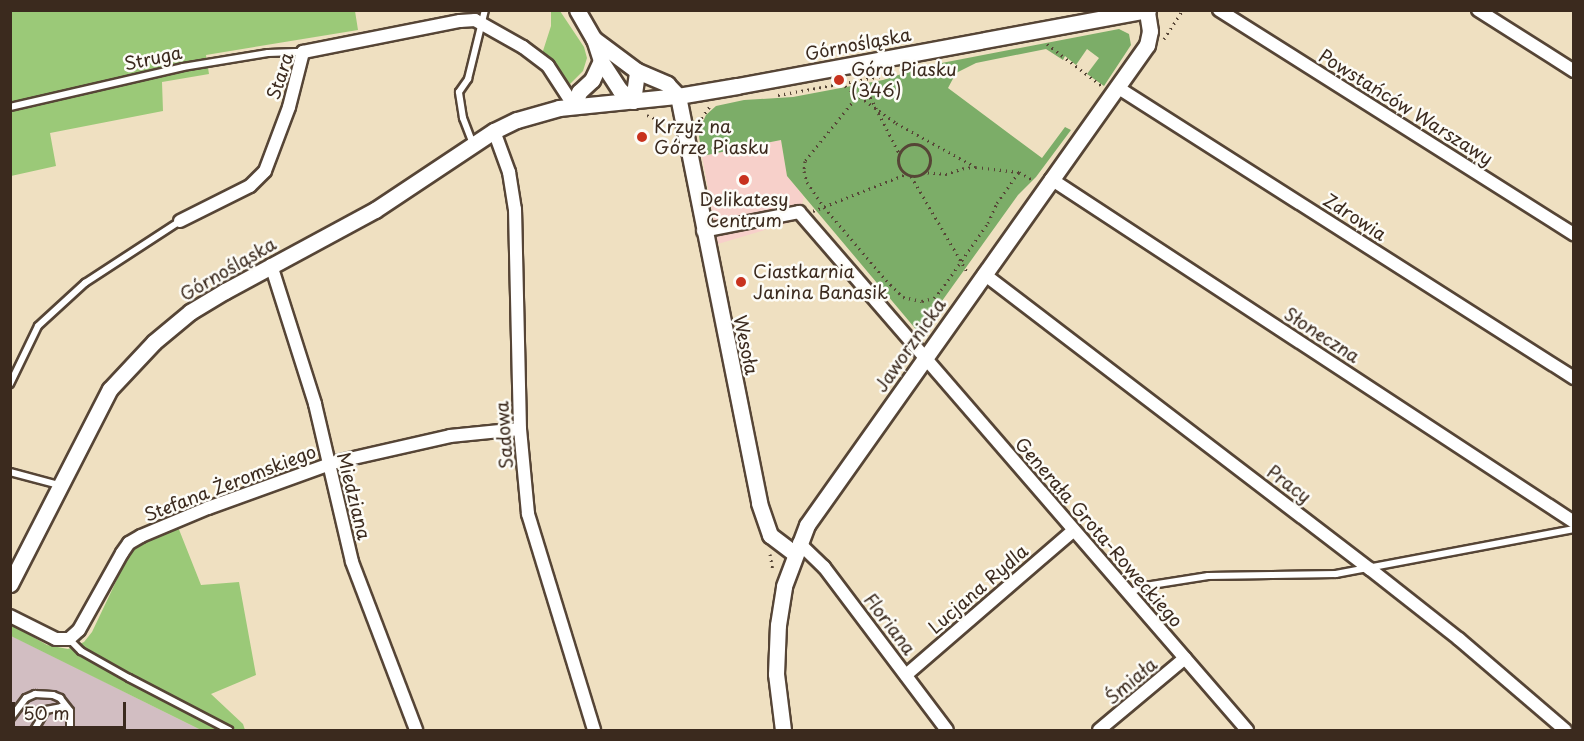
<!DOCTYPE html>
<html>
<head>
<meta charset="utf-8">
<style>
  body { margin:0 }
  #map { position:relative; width:1584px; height:741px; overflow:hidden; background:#efe0c1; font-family:"Playpen Sans",sans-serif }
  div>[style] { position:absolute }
  .built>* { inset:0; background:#f7d0ca }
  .industrial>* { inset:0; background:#d2bec2 }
  .green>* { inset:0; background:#9bc978 }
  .forest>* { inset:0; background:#7cad68 }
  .path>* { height:3px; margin-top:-1.5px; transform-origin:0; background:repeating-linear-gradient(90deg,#564536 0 1.5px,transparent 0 6px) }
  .path>.ring { margin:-1.5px; padding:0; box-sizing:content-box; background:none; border:3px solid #564536; border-radius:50% }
  .roads { filter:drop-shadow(2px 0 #564536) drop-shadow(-2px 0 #564536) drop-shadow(0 2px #564536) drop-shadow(0 -2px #564536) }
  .service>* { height:6px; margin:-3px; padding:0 3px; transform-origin:3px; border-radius:3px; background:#fff }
  .minor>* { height:12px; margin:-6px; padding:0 6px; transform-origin:6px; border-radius:6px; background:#fff }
  .tertiary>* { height:15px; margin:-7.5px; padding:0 7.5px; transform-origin:7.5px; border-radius:7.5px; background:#fff }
  .dots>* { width:16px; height:16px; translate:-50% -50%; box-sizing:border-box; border:3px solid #fdfcf7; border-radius:50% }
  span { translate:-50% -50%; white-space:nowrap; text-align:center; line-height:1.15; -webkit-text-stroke:5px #fdfcf7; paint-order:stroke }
  .street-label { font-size:18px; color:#3b2a1e }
  .poi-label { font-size:18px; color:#3b2a1e }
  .left { translate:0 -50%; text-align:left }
  .frame { position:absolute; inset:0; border:12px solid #3b2a1e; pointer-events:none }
  .scale { position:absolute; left:12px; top:702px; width:114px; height:27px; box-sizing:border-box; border:3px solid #3b2a1e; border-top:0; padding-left:8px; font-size:18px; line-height:21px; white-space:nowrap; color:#3b2a1e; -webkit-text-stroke:4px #fdfcf7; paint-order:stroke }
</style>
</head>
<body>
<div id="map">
  <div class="built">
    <div style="clip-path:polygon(781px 140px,787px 176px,804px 197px,798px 220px,718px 244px,702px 156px)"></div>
  </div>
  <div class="industrial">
    <div style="clip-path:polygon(10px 636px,12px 636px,201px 730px,11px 730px)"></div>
  </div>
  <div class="green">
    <div style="clip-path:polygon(10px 11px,355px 11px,358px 30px,206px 55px,209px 74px,162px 82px,163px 111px,50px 133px,56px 166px,11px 176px)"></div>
    <div style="clip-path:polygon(551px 11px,560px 11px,584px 47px,587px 58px,583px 71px,570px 84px,542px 54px,551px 26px)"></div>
    <div style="clip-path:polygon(178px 527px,201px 585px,239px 582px,256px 675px,211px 694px,243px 724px,245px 730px,201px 730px,11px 636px,11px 624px,47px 645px,68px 649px,84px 642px,92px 632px,131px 550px,141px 542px)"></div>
  </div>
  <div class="forest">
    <div style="clip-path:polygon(1119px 29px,1129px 34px,1131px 45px,1104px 86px,1087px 74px,1099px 58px,1087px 49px,1076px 65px,1065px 56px,1063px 60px,1046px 49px,976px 63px,956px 73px,948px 88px,1042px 158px,1065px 127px,1071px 130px,1036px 177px,1018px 195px,919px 333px,787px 176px,781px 140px,702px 156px,699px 136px,701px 126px,706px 115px,716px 106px,744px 100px,793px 97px,883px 80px,926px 66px)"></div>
  </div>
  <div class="path">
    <div style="left:1164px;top:39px;width:35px;rotate:-57deg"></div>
    <div style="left:1047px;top:44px;width:69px;rotate:37.4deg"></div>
    <div style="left:862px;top:81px;width:81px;rotate:62.8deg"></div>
    <div style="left:845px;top:86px;width:63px;rotate:36deg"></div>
    <div style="left:896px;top:123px;width:89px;rotate:28.9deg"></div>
    <div style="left:859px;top:94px;width:86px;rotate:128.9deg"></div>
    <div style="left:805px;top:161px;width:10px;rotate:96deg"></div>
    <div style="left:804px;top:171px;width:11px;rotate:75deg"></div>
    <div style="left:807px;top:182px;width:30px;rotate:56deg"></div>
    <div style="left:824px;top:207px;width:96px;rotate:49.7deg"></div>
    <div style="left:886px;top:280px;width:24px;rotate:45deg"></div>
    <div style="left:903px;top:297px;width:19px;rotate:12deg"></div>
    <div style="left:922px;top:301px;width:12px;rotate:-14deg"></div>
    <div style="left:934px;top:298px;width:11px;rotate:-49deg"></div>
    <div style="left:941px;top:290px;width:82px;rotate:-55deg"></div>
    <div style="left:988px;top:223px;width:22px;rotate:-66deg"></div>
    <div style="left:997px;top:203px;width:38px;rotate:-55deg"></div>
    <div style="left:1019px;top:172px;width:43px;rotate:-173.4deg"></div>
    <div style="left:976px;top:167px;width:12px;rotate:175deg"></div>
    <div style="left:964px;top:168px;width:18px;rotate:161deg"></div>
    <div style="left:947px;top:174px;width:24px;rotate:-175deg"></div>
    <div style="left:778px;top:95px;width:107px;rotate:-10.3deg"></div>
    <div style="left:647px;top:115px;width:23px;rotate:25deg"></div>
    <div style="left:698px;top:123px;width:21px;rotate:-55deg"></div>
    <div class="ring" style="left:898px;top:144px;width:29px;height:29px"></div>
    <div style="left:1019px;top:172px;width:16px;rotate:30deg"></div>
    <div style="left:911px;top:176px;width:113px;rotate:59.6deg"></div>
    <div style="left:813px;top:211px;width:100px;rotate:-21.7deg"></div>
    <div style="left:770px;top:554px;width:17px;rotate:80deg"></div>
  </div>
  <div class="roads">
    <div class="service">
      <div style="left:10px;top:107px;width:178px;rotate:-13deg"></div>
      <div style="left:183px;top:67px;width:86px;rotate:-9.4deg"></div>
      <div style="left:268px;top:53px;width:35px;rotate:-2deg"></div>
      <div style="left:473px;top:144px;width:28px;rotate:-111deg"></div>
      <div style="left:463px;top:118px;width:26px;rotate:-99deg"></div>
      <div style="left:459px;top:92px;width:16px;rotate:-55deg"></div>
      <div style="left:468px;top:79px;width:71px;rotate:-76.2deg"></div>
      <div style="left:10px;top:384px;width:64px;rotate:-64.2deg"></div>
      <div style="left:38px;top:326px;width:64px;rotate:-42.5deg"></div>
      <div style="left:85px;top:283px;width:113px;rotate:-33.1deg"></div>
      <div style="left:10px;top:472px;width:51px;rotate:14.9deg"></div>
      <div style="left:1129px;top:593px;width:17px;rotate:-24deg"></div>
      <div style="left:1145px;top:586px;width:64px;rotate:-9deg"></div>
      <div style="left:1208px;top:576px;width:128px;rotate:-0.9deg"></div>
      <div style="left:1336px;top:574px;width:242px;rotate:-10.7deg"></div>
      <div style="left:69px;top:639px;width:17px;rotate:45deg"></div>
      <div style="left:81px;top:651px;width:55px;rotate:29.4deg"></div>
      <div style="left:129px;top:678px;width:113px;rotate:27.5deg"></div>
      <div style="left:10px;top:719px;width:26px;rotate:-53deg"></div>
      <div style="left:26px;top:698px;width:10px;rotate:-24deg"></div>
      <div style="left:35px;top:694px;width:18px;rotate:3deg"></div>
      <div style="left:53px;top:695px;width:8px;rotate:23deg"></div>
      <div style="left:60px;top:698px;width:16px;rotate:52deg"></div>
      <div style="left:70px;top:711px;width:19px;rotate:90deg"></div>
      <div style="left:34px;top:730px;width:23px;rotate:-59deg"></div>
      <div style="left:46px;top:710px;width:15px;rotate:-11deg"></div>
      <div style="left:61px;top:707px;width:9px;rotate:41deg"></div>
    </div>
    <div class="minor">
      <div style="left:1219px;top:10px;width:420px;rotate:32.3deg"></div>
      <div style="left:1478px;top:10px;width:114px;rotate:32.4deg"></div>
      <div style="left:1117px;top:87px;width:542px;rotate:32.49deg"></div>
      <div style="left:494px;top:131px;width:44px;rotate:69.9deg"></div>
      <div style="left:509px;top:172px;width:37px;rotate:81deg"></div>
      <div style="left:515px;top:209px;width:220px;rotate:88.7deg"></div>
      <div style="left:520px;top:429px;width:85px;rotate:84.6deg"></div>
      <div style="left:528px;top:514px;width:226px;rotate:73deg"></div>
      <div style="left:1051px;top:179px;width:625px;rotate:33.26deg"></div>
      <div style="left:180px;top:221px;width:78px;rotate:-26.6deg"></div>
      <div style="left:250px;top:186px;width:21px;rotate:-45deg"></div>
      <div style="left:265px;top:171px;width:68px;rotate:-69.4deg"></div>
      <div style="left:289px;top:107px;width:57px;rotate:-75.7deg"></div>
      <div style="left:303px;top:52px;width:160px;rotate:-11.2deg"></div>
      <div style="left:460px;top:21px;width:15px;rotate:-4deg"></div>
      <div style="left:475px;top:20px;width:55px;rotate:29.4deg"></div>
      <div style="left:523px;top:47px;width:31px;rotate:37deg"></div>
      <div style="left:548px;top:66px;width:48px;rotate:57deg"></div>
      <div style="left:703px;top:231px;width:98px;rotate:-11.2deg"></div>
      <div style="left:799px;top:212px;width:685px;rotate:49.14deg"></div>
      <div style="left:271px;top:265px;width:146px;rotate:72.4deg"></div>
      <div style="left:315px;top:404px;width:162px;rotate:76.8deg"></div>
      <div style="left:352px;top:562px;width:180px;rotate:69.1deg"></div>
      <div style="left:984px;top:274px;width:486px;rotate:37.4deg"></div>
      <div style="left:1370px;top:569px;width:113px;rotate:38.2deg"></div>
      <div style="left:1459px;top:639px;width:140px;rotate:40.6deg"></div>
      <div style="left:799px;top:543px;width:35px;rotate:44deg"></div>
      <div style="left:824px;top:567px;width:204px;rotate:53deg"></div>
      <div style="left:10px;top:616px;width:51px;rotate:26.6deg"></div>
      <div style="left:56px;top:639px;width:13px"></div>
      <div style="left:69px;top:639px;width:13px;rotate:-42deg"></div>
      <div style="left:79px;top:630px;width:88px;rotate:-60.8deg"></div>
      <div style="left:122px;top:553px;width:12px;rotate:-55deg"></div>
      <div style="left:129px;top:543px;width:14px;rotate:-30deg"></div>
      <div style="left:141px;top:536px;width:73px;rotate:-22.7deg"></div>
      <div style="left:208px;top:508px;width:136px;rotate:-19.8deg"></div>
      <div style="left:336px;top:462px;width:117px;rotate:-12.8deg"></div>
      <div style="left:450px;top:436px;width:70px;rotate:-5.7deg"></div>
      <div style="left:906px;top:675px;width:221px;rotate:-40.8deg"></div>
      <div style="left:1099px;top:730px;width:112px;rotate:-39.9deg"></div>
    </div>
    <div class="tertiary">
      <div style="left:577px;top:10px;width:34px;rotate:60deg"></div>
      <div style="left:594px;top:39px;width:23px;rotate:72deg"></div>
      <div style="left:601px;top:61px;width:35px;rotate:57deg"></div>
      <div style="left:620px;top:90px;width:17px;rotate:40deg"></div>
      <div style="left:594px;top:39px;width:54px;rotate:36.7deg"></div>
      <div style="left:637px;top:71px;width:33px;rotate:23deg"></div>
      <div style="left:667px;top:84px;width:16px;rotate:47deg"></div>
      <div style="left:678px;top:96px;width:415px;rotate:78.7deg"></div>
      <div style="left:759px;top:503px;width:34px;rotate:71deg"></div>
      <div style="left:770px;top:535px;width:31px;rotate:37deg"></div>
      <div style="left:633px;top:101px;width:30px;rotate:-82deg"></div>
      <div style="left:574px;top:106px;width:15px;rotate:-70deg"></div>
      <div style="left:579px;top:92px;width:18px;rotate:-43deg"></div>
      <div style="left:592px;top:80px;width:21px;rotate:-65deg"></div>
      <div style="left:10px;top:584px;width:219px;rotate:-62.9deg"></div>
      <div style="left:110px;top:389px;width:64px;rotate:-46.9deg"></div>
      <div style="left:154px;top:342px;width:47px;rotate:-39.8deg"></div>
      <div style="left:190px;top:312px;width:41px;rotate:-31deg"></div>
      <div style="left:225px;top:291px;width:170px;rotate:-28.4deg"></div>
      <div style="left:375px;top:210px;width:143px;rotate:-33.6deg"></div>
      <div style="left:494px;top:131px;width:25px;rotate:-26deg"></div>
      <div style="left:517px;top:120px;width:44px;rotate:-15.9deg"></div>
      <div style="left:559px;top:108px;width:120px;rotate:-5.8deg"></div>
      <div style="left:678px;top:96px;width:60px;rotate:-9.6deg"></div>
      <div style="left:737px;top:86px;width:418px;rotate:-10.5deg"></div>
      <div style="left:783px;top:730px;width:56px;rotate:-97.1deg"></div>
      <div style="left:776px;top:674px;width:49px;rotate:-87.7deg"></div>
      <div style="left:778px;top:625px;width:39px;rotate:-81deg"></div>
      <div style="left:784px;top:586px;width:65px;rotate:-69.3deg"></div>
      <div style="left:807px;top:525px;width:588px;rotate:-54.69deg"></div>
      <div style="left:1147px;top:45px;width:14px;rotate:-78deg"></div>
      <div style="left:1150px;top:31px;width:20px;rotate:-99deg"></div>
    </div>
  </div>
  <div class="dots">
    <div style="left:839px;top:80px;background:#c8321e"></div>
    <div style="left:642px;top:137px;background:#c8321e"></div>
    <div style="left:744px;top:180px;background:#c8321e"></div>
    <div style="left:741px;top:282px;background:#c8321e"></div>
  </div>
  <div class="street-label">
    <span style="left:858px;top:44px;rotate:-11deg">Górnośląska</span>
    <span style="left:153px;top:58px;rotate:-12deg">Struga</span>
    <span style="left:280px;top:76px;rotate:-72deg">Stara</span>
    <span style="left:1406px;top:107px;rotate:32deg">Powstańców Warszawy</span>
    <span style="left:1355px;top:217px;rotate:33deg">Zdrowia</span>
    <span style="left:228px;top:269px;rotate:-30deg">Górnośląska</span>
    <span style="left:1322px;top:335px;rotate:33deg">Słoneczna</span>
    <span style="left:746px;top:345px;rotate:78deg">Wesoła</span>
    <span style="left:910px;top:345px;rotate:-55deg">Jaworznicka</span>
    <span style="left:504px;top:435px;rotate:-94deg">Sadowa</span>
    <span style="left:230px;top:483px;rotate:-21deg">Stefana Żeromskiego</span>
    <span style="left:1289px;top:484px;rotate:37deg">Pracy</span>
    <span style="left:354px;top:496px;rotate:76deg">Miedziana</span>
    <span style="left:1099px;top:532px;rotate:49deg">Generała Grota-Roweckiego</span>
    <span style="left:978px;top:589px;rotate:-41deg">Lucjana Rydla</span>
    <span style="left:890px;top:624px;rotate:53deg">Floriana</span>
    <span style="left:1131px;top:681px;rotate:-40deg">Śmiała</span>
  </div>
  <div class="poi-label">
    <span class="left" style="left:851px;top:80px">Góra Piasku<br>(346)</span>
    <span class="left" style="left:654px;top:137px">Krzyż na<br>Górze Piasku</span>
    <span style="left:744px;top:210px">Delikatesy<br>Centrum</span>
    <span class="left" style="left:753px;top:282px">Ciastkarnia<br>Janina Banasik</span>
  </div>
  <div class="frame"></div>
  <div class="scale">50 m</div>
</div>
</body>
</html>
